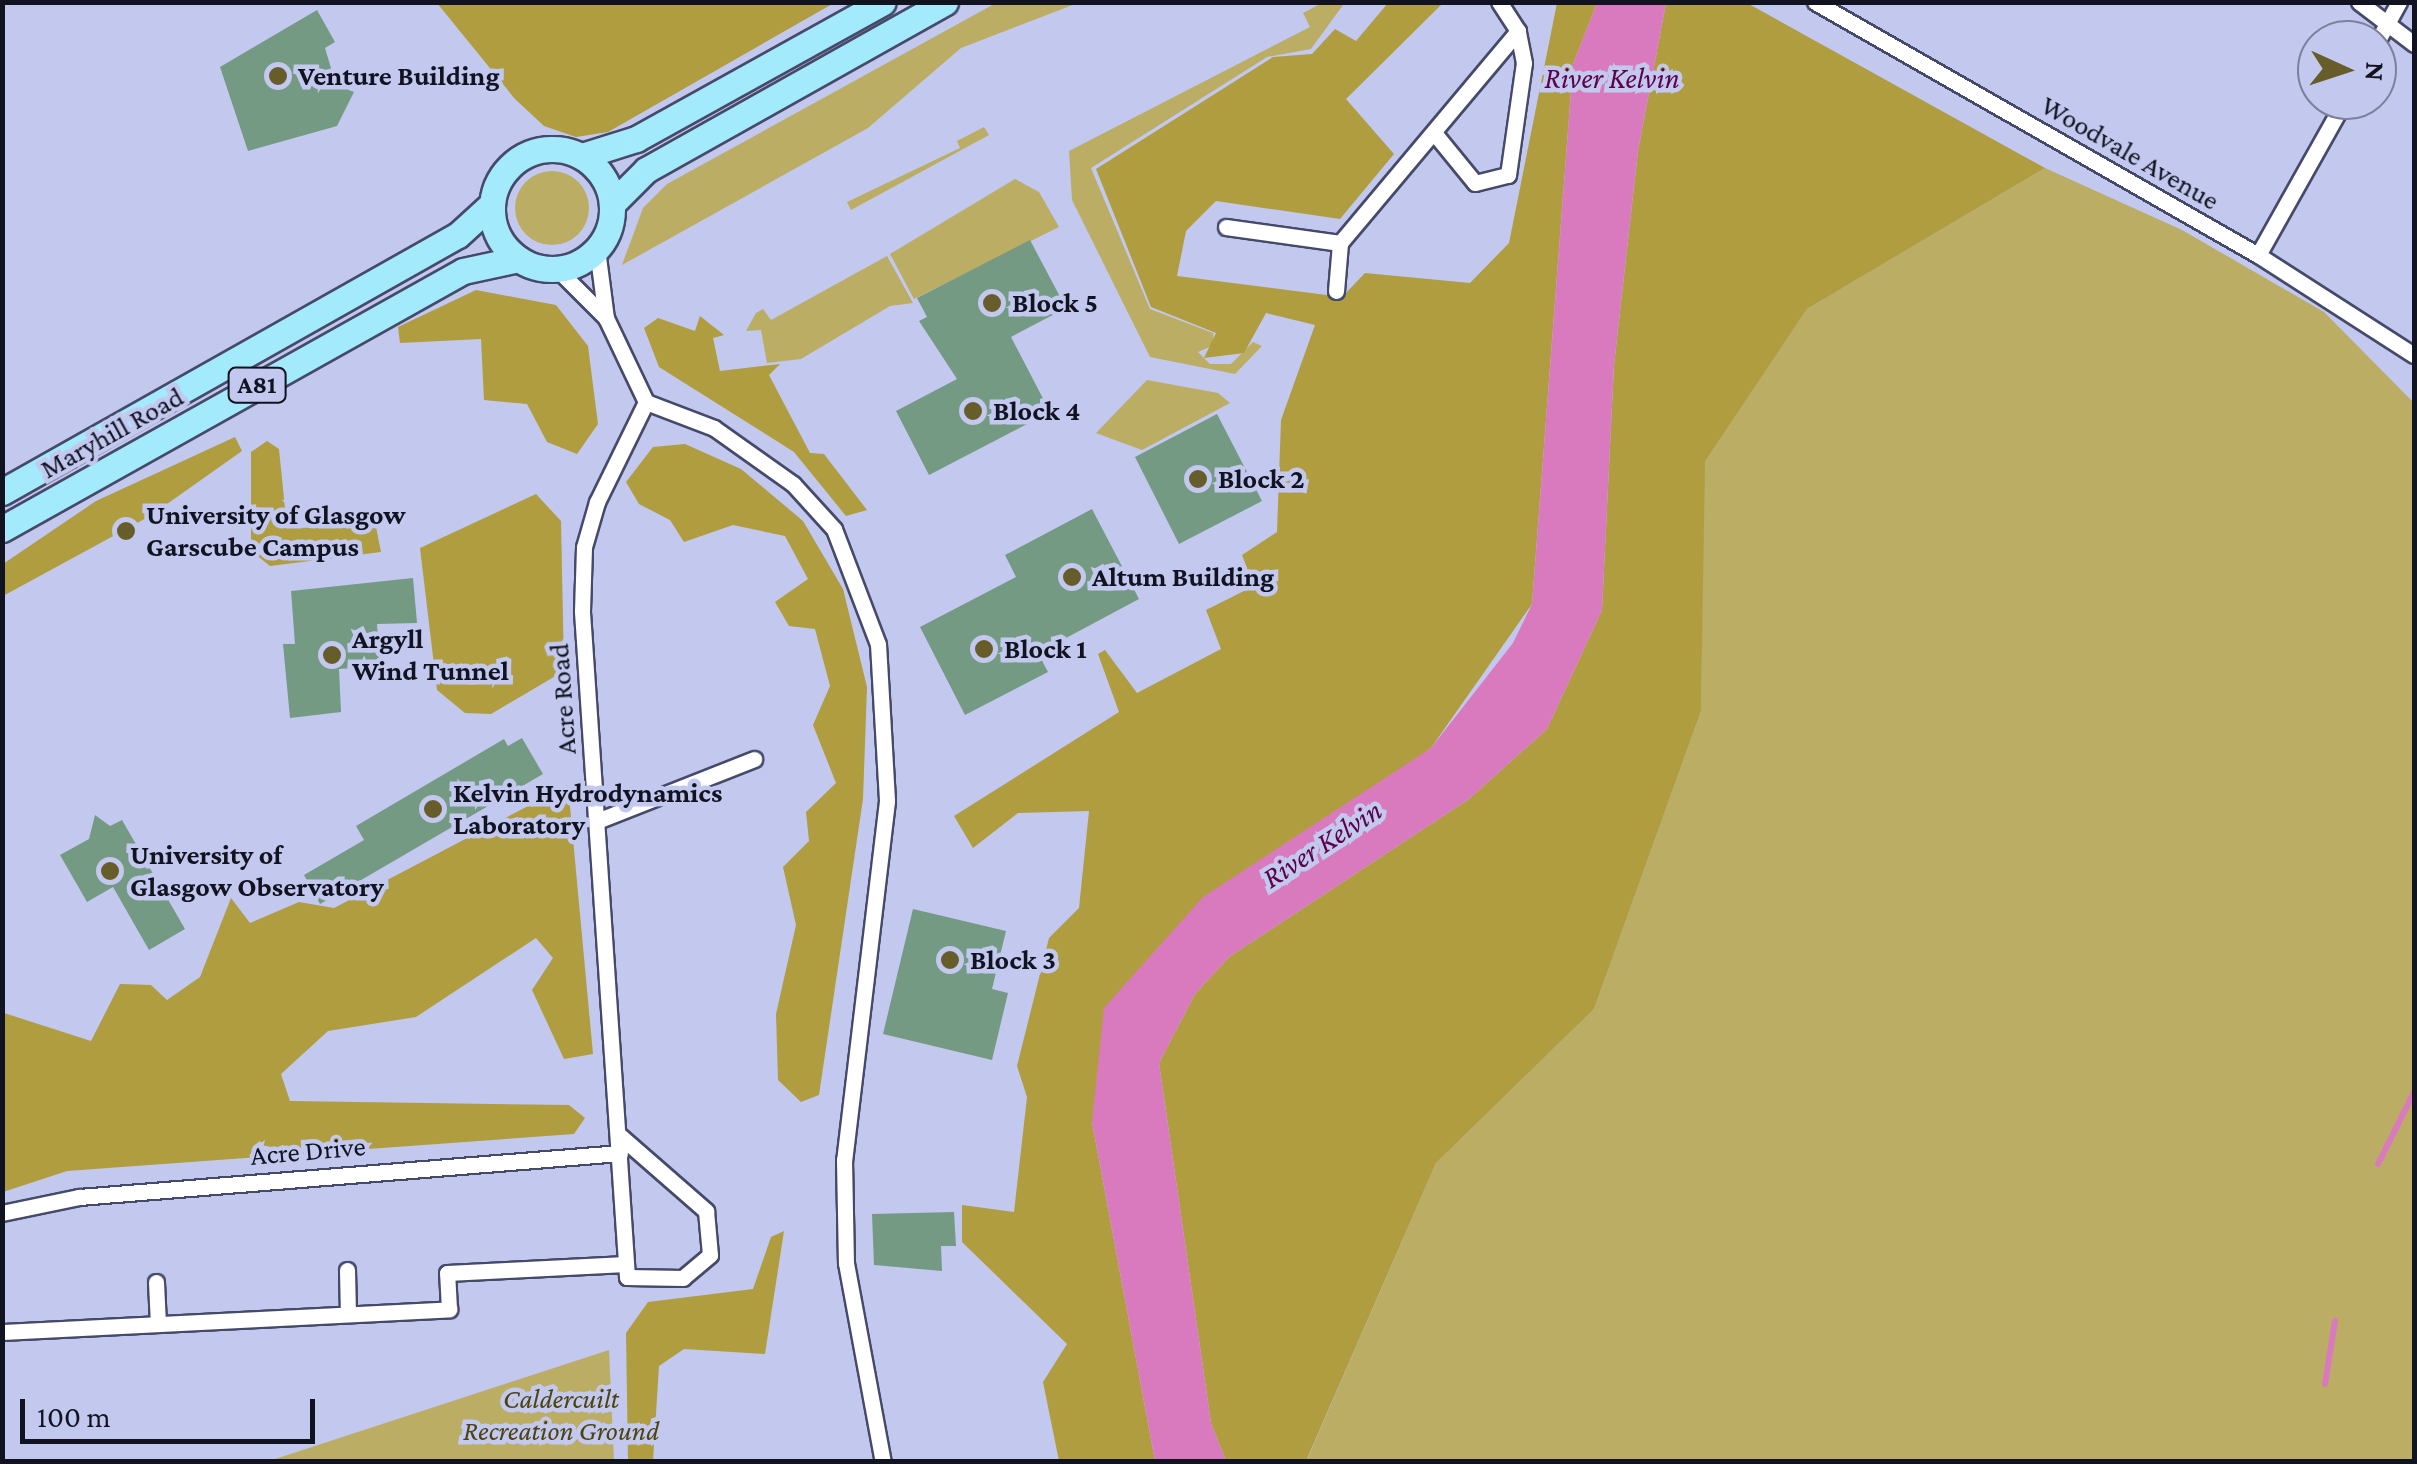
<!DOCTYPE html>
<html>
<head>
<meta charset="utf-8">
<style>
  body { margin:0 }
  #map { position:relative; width:2417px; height:1464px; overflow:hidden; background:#c2c8ee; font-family:"Crimson Pro",serif }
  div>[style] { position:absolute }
  .green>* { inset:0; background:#bbad64 }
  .round { border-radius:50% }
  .forest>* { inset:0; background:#af9d3f }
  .water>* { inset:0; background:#da7abe }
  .stream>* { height:6px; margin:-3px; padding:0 3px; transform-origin:3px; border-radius:3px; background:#da7abe }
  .building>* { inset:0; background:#749a83 }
  .roads { filter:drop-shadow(2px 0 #464a6a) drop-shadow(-2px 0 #464a6a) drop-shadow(0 2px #464a6a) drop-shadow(0 -2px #464a6a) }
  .street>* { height:15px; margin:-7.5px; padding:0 7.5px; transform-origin:7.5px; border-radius:7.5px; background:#fff }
  .primary>* { height:25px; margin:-12.5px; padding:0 12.5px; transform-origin:12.5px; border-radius:12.5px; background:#a4eafd }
  .primary>.ring { margin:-12.5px; padding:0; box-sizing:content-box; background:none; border:25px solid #a4eafd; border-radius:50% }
  .dots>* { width:28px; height:28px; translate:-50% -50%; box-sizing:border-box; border:5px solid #c2c8ee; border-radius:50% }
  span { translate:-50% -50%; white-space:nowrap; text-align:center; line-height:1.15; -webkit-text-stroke:9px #c2c8ee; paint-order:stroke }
  .shield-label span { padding:2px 8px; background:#c2c8ee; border:2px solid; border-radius:8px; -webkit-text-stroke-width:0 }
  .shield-label { font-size:25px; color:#111320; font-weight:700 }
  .poi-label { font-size:28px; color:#111320; font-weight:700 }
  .left { translate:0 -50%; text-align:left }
  .street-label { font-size:28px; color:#111320 }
  .park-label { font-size:28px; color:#4c430f; font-style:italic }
  .water-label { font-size:30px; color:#5c014b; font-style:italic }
  .frame { position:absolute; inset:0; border:5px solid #111320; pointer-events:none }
  .north { position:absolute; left:2297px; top:20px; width:100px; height:100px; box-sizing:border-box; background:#c2c8ee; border:2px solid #7b809c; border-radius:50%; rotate:93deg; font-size:28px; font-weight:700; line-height:40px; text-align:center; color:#111320 }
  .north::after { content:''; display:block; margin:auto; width:35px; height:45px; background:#675d2a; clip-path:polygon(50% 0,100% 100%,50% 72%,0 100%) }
  .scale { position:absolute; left:20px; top:1399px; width:295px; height:45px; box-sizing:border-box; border:5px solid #111320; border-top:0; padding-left:12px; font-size:30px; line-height:35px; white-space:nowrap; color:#111320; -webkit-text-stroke:8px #c2c8ee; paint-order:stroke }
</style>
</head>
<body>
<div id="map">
  <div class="green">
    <div style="clip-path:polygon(996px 3px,1078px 3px,961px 48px,868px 128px,622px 265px,643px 208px,667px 184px)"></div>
    <div style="clip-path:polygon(1322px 3px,1343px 5px,1311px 49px,1267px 57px,1091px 168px,1150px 309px,1213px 333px,1214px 345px,1198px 352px,1210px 364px,1231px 364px,1253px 342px,1262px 346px,1235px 374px,1150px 357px,1072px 200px,1069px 151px,1310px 27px,1303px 13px)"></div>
    <div style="clip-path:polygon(984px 127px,989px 135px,851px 210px,847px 202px,960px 148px,957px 141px)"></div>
    <div style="clip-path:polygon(2045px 168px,2182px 230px,2324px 312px,2414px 403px,2414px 1461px,1306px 1462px,1436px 1163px,1594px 1009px,1701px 711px,1704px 461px,1807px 309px)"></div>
    <div class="round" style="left:515px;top:171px;width:74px;height:74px"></div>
    <div style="clip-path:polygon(1015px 179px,1039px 192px,1059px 227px,914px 299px,890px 254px)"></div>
    <div style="clip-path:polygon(887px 256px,913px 303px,890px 306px,801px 359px,767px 363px,761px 330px,746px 331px,756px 313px,763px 309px,771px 320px)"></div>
    <div style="clip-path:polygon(1147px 380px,1218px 393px,1230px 403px,1142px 450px,1096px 433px)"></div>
    <div style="clip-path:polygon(609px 1350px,614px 1461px,269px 1461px)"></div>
  </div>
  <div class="forest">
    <div style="clip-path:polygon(437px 3px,834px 3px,608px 132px,576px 137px,544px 126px,515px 99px)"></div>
    <div style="clip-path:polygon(1388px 3px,1443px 3px,1346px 99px,1394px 154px,1340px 219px,1216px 201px,1186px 231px,1177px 276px,1342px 297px,1365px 273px,1470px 283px,1509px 243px,1557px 3px,1597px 3px,1573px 64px,1532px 604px,1431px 748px,1337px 816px,1092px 1122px,1155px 1461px,1059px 1461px,1043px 1382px,1067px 1344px,962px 1242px,962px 1205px,1014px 1212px,1027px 1097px,1017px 1066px,1049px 938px,1079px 908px,1089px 811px,1018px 813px,973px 848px,954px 816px,1119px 712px,1098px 654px,1105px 650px,1137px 693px,1221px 649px,1206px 610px,1254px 586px,1242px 555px,1277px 532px,1281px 420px,1315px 325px,1266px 313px,1244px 353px,1204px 358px,1216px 333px,1151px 307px,1096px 169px,1273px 57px,1312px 54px,1335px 29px,1356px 41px)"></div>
    <div style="clip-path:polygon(1666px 3px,1747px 3px,2045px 168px,1807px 309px,1705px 461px,1701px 711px,1594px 1009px,1436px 1163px,1306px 1461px,1226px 1461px,1211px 1423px,1159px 1063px,1195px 994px,1229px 957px,1469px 799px,1547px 729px,1602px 610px,1614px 365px,1638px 151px)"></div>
    <div style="clip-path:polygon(476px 290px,556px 305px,588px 346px,598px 424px,577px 454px,547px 442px,527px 404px,484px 400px,481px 339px,400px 343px,398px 327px)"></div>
    <div style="clip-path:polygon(700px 316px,724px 335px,713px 338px,720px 371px,780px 364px,769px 375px,810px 453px,824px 454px,867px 510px,846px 516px,794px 452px,659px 367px,644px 328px,658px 318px,695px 331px)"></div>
    <div style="clip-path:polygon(235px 437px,242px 451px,150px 516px,3px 596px,3px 564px,96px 501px)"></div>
    <div style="clip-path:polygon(267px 441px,279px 449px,287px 528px,376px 527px,381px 552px,270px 566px,251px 551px,251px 452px)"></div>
    <div style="clip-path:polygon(685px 444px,741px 469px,803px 521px,843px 589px,867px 687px,863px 799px,819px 1095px,801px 1102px,778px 1080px,776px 1014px,796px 925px,783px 867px,809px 841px,806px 812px,836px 783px,813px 725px,830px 686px,815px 629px,789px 626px,775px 602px,808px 579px,785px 536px,733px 525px,684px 542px,670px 520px,639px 504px,626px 482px,653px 447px)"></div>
    <div style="clip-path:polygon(536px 494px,561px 521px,564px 671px,491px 714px,465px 713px,437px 690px,420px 548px)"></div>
    <div style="clip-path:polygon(568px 785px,593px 1054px,564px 1059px,532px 990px,553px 958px,536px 938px,416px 1017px,328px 1031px,281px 1074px,290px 1101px,569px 1105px,585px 1118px,574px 1134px,67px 1171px,3px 1192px,3px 792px,4px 1013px,91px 1041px,120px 984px,151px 985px,167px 1000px,200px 977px,231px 898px,250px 923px,299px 902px,334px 908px)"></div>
    <div style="clip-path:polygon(784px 1231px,765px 1354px,684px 1349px,659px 1366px,653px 1461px,628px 1461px,626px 1333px,648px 1302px,753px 1289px,771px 1237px)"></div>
  </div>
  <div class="water">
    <div style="clip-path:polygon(1597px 3px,1666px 3px,1638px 151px,1614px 365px,1602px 610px,1547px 729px,1469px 799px,1229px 957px,1195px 994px,1159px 1063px,1211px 1423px,1226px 1461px,1155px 1461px,1092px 1122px,1104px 1008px,1203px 897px,1431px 748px,1513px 643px,1532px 604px,1573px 64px)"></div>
  </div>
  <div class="stream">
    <div style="left:2378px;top:1164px;width:80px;rotate:-63.4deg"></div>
    <div style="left:2325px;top:1384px;width:64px;rotate:-81deg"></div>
  </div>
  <div class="building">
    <div style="clip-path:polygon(317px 10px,335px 42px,325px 48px,336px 85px,354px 92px,337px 126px,248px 151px,220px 67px)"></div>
    <div style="clip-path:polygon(1030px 240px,1066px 308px,1011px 337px,1050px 412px,929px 475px,896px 411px,957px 379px,919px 321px,927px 317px,917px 298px)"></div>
    <div style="clip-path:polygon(1217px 414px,1262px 501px,1179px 544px,1135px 457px)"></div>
    <div style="clip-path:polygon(1092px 509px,1139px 599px,1038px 653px,1048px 672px,965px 715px,920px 627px,1016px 577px,1005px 555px)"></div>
    <div style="clip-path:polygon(413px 578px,417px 623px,377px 624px,380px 666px,339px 669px,341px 712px,290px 718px,283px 644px,295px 644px,291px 591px)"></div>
    <div style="clip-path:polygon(522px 738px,543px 774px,320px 904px,304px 875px,364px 840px,356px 826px,504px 739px,508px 746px)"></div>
    <div style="clip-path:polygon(95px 815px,110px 826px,122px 820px,185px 929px,149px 950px,113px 887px,87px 902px,60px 855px,89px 839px)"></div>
    <div style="clip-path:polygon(913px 909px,1006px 931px,992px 989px,1008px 993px,992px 1060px,883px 1034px)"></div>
    <div style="clip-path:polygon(954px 1212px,956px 1246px,941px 1246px,942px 1271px,874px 1265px,872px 1214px)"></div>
  </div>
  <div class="roads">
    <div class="street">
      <div style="left:1815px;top:2px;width:510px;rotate:29.73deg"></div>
      <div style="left:2258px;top:255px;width:185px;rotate:32.7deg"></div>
      <div style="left:2359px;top:2px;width:69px;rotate:37.4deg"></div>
      <div style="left:2377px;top:42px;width:46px;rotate:-61.2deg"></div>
      <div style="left:1435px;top:134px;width:63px;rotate:50.8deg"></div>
      <div style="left:1475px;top:183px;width:34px;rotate:-14deg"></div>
      <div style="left:1508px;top:175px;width:113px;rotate:-81.9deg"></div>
      <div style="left:1524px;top:63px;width:33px;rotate:-101deg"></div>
      <div style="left:1226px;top:227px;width:115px;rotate:8deg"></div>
      <div style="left:1340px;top:243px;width:277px;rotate:-50deg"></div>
      <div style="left:1518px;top:31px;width:35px;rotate:-123deg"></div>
      <div style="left:597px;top:249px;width:70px;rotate:82.6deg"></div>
      <div style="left:606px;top:318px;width:93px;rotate:64.5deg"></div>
      <div style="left:2258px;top:255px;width:178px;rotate:-60.7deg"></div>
      <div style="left:557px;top:269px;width:69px;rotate:45deg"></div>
      <div style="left:1336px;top:291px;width:48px;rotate:-85.2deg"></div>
      <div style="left:646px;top:402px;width:73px;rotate:20.9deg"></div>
      <div style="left:714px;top:428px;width:97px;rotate:35.3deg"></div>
      <div style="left:793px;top:484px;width:61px;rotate:47.7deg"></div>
      <div style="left:834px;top:529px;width:123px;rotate:69.1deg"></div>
      <div style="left:878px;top:644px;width:157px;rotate:86.7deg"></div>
      <div style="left:887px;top:801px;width:362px;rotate:96.8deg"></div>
      <div style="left:844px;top:1160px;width:103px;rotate:88.9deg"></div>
      <div style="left:846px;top:1263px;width:202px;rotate:79.5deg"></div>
      <div style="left:597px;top:821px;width:169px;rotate:-21.5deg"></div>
      <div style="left:619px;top:1135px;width:116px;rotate:41.1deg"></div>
      <div style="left:706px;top:1211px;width:44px;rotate:84.8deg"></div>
      <div style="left:710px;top:1255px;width:35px;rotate:140deg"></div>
      <div style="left:683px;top:1278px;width:56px;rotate:-179deg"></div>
      <div style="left:627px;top:1277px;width:668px;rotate:-93.87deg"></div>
      <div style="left:582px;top:611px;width:64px;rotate:-88.2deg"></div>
      <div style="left:584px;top:547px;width:47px;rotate:-73.9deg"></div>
      <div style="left:597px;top:502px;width:111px;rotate:-63.9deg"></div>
      <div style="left:2px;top:1213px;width:79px;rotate:-11.7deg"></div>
      <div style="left:79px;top:1197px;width:543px;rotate:-4.65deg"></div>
      <div style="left:347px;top:1270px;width:44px;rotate:88.7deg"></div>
      <div style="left:156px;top:1282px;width:42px;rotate:87.3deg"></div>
      <div style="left:2px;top:1332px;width:448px;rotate:-2.9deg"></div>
      <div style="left:449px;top:1309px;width:36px;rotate:-93deg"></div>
      <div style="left:447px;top:1273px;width:179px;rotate:-2.9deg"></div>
    </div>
    <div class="primary">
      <div class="ring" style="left:492px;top:149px;width:95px;height:95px"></div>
      <div style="left:582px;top:156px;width:57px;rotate:-17.5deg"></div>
      <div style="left:636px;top:139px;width:282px;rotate:-29deg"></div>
      <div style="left:612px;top:204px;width:48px;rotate:-45deg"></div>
      <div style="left:646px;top:170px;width:343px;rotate:-29.3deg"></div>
      <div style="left:2px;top:492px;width:523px;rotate:-29.41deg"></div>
      <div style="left:458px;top:235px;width:46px;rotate:-42.4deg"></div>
      <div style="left:2px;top:529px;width:528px;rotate:-29.23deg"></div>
      <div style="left:463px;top:271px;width:57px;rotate:-12.1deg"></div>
    </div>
  </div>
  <div class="dots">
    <div style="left:278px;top:76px;background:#675d2a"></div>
    <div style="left:992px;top:303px;background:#675d2a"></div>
    <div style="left:973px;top:411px;background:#675d2a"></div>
    <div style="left:1198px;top:479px;background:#675d2a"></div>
    <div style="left:126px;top:531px;background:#675d2a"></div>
    <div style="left:1072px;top:577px;background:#675d2a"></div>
    <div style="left:984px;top:649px;background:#675d2a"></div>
    <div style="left:332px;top:655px;background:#675d2a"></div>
    <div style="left:433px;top:809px;background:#675d2a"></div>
    <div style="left:110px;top:871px;background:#675d2a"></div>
    <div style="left:950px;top:960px;background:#675d2a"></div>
  </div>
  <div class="shield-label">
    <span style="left:257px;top:385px">A81</span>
  </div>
  <div class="poi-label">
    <span class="left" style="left:298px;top:76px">Venture Building</span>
    <span class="left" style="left:1012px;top:303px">Block 5</span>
    <span class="left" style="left:993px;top:411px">Block 4</span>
    <span class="left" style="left:1218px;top:479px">Block 2</span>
    <span class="left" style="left:146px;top:531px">University of Glasgow<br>Garscube Campus</span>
    <span class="left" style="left:1092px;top:577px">Altum Building</span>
    <span class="left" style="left:352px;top:655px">Argyll<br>Wind Tunnel</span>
    <span class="left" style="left:1004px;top:649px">Block 1</span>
    <span class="left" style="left:453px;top:809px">Kelvin Hydrodynamics<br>Laboratory</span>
    <span class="left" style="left:130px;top:871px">University of<br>Glasgow Observatory</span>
    <span class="left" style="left:970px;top:960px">Block 3</span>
  </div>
  <div class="street-label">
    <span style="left:2130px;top:153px;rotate:30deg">Woodvale Avenue</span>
    <span style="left:112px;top:433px;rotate:-29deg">Maryhill Road</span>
    <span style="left:563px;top:699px;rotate:-94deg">Acre Road</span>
    <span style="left:308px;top:1151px;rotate:-5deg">Acre Drive</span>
  </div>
  <div class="park-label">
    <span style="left:561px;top:1415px">Caldercuilt<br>Recreation Ground</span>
  </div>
  <div class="water-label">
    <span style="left:1612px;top:78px">River Kelvin</span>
    <span style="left:1322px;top:844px;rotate:-33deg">River Kelvin</span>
  </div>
  <div class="frame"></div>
  <div class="north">N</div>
  <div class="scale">100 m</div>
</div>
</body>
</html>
